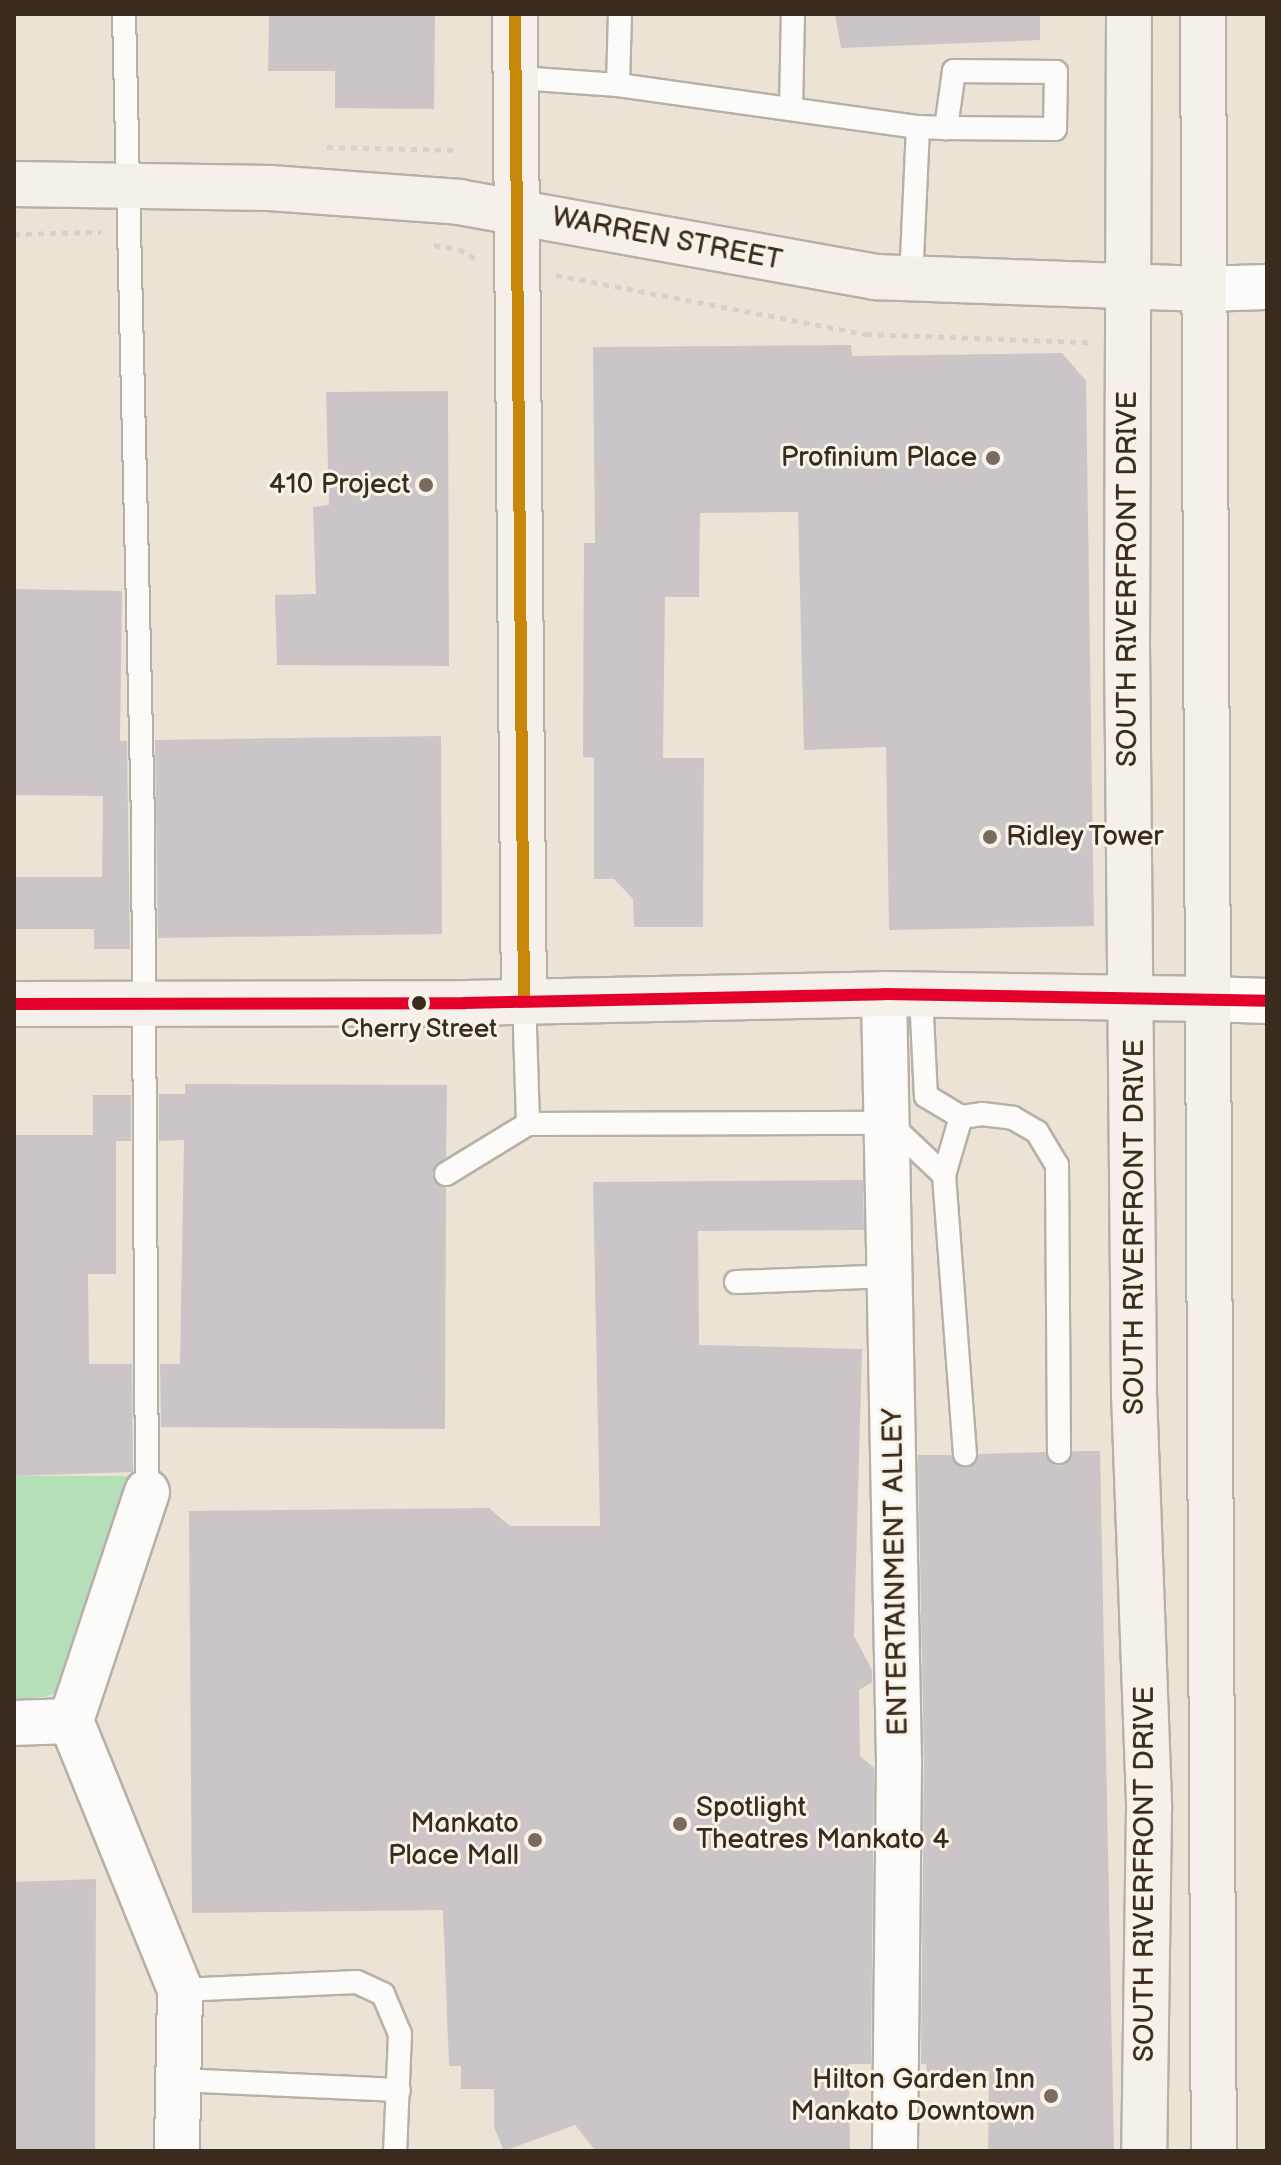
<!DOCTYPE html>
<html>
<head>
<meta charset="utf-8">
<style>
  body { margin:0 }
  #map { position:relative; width:1281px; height:2165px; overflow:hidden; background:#ebe3d6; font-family:"Balsamiq Sans",sans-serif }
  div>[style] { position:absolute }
  .green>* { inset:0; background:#b5dfb7 }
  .building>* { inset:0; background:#ccc5c8 }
  .path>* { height:5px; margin-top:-2.5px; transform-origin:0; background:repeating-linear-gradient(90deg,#d5d2ce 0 6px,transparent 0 12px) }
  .roads { filter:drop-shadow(2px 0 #b7b0a7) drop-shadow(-2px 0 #b7b0a7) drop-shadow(0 2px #b7b0a7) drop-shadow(0 -2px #b7b0a7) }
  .lane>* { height:22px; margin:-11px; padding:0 11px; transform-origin:11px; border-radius:11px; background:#fcfbf9 }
  .street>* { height:44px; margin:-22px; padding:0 22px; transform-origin:22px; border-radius:22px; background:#fcfbf9 }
  .secondary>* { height:44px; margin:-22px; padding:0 22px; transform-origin:22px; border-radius:22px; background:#f5f1ea }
  .bus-1>* { height:12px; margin:-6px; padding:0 6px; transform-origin:6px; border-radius:6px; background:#c88708 }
  .bus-2>* { height:12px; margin:-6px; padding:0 6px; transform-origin:6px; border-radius:6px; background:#e4002b }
  .dots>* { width:22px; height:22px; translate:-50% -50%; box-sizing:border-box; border:4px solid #f7f3e8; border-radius:50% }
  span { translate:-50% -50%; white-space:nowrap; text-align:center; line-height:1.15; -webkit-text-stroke:6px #f7f3e8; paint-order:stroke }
  .bus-label { font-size:26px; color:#3b2a1e }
  .street-label { font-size:28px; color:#3b2a1e }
  .poi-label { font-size:28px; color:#3b2a1e }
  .right { translate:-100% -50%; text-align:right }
  .left { translate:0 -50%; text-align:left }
  .frame { position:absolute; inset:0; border:16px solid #3b2a1e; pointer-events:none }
</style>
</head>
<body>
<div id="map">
  <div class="green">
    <div style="clip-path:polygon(14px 1476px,142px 1476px,60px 1691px,45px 1697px,14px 1699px)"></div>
  </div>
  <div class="building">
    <div style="clip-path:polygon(269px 14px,435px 14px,434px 109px,335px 108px,335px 71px,268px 71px)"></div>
    <div style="clip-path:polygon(835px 14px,1040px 14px,1040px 40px,841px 48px)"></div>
    <div style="clip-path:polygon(851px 345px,852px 356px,1062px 353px,1086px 381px,1094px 926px,889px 930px,886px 747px,804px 750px,798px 512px,700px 513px,699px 597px,665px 597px,663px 758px,704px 758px,703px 927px,634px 927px,633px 899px,614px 879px,594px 879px,594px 758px,583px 757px,584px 543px,595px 543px,593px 347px)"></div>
    <div style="clip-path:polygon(448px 391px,449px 666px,277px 665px,275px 595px,316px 594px,313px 507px,329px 505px,326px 392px)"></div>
    <div style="clip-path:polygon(14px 589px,122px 591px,120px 741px,127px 741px,130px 949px,94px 949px,94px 929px,14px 929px,14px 877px,102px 877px,103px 796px,14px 795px)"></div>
    <div style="clip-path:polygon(441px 736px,442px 934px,158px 938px,155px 740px)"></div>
    <div style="clip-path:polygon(185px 1084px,447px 1085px,446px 1157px,432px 1174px,435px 1182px,446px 1188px,445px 1429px,161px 1427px,160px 1364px,180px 1364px,184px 1140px,159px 1141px,159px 1094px,185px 1094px)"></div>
    <div style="clip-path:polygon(93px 1095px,131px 1095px,131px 1141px,116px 1141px,116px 1274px,88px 1274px,89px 1364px,132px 1364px,133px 1472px,14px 1476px,14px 1135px,93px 1135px)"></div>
    <div style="clip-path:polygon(863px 1180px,864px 1230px,698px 1231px,699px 1345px,862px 1349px,854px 1636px,872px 1670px,872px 1682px,859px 1690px,860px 1756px,874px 1768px,871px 2064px,849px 2064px,850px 2151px,596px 2151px,575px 2125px,504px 2151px,494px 2127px,494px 2089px,461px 2089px,461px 2066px,449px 2066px,443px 1910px,192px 1913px,189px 1511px,489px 1508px,510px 1526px,600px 1526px,593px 1182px)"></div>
    <div style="clip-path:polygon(1073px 1451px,1100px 1451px,1114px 2151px,988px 2151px,989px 2071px,927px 2073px,926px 2064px,921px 2064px,924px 1762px,918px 1455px,951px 1455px,965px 1468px,979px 1454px,1045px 1452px,1051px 1464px,1060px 1466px)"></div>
    <div style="clip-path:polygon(96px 1879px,95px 2151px,14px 2151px,14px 1882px)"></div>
  </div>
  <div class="path">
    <div style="left:327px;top:147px;width:131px;rotate:1.3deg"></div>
    <div style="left:14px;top:234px;width:87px;rotate:-1.3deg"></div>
    <div style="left:434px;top:245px;width:25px;rotate:9deg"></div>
    <div style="left:459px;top:249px;width:21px;rotate:31deg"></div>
    <div style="left:556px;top:275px;width:316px;rotate:10.8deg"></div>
    <div style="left:866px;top:334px;width:222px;rotate:2.1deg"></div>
  </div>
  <div class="roads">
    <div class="lane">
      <div style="left:124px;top:14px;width:809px;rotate:88.65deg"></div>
      <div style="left:143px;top:823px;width:669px;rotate:89.66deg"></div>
      <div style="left:519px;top:78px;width:99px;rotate:4deg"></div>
      <div style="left:618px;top:85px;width:303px;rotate:8deg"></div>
      <div style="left:918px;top:127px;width:152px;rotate:92.6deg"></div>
      <div style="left:618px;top:85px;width:71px;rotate:-88.4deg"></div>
      <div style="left:791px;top:108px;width:94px;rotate:-88.8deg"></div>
      <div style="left:918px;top:127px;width:28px;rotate:2deg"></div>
      <div style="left:946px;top:128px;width:109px;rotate:0.5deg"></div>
      <div style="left:1055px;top:129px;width:57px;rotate:-89deg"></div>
      <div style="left:1056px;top:72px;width:102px;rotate:-179.4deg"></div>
      <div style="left:954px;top:71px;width:58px;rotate:98deg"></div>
      <div style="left:921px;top:995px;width:101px;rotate:87.2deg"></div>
      <div style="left:926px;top:1096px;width:41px;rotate:31deg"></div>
      <div style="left:961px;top:1117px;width:21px;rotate:-8deg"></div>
      <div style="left:982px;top:1114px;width:31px;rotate:7deg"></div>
      <div style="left:1013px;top:1118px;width:28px;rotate:30deg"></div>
      <div style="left:1037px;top:1132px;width:39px;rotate:59deg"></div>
      <div style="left:1057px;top:1165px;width:287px;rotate:89.6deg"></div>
      <div style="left:528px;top:1124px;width:361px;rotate:-0.2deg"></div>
      <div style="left:889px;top:1123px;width:76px;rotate:43.4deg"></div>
      <div style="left:944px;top:1175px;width:280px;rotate:85.7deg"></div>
      <div style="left:446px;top:1174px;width:96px;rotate:-31.4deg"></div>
      <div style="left:528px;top:1124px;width:124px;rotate:-91.8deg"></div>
      <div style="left:944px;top:1175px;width:60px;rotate:-73.7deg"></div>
      <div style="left:736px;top:1282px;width:155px;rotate:-2.2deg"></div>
      <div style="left:180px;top:1990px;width:177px;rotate:-2.6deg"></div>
      <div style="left:357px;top:1982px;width:29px;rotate:25deg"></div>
      <div style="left:383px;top:1994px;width:43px;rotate:67deg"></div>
      <div style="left:400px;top:2034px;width:117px;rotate:92.4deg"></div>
      <div style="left:178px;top:2080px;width:221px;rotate:2.6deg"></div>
    </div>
    <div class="street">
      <div style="left:1202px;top:289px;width:65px;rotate:-1.8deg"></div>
      <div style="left:884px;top:994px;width:768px;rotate:88.88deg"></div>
      <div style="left:899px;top:1762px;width:389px;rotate:90.6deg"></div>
      <div style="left:1210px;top:999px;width:57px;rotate:2deg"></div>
      <div style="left:147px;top:1492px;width:241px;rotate:108.4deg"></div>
      <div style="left:71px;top:1721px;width:290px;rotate:67.9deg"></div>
      <div style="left:180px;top:1990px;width:161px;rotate:91.1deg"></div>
      <div style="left:14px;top:1723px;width:57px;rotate:-2deg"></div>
    </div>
    <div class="secondary">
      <div style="left:515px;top:14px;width:986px;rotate:89.48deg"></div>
      <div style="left:1129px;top:14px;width:630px;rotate:90.18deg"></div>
      <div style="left:1127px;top:644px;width:749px;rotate:89.46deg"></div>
      <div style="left:1134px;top:1393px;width:416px;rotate:87.9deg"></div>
      <div style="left:1149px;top:1809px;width:342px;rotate:90.8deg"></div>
      <div style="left:1203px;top:14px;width:2137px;rotate:89.71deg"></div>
      <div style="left:14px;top:184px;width:256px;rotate:0.9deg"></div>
      <div style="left:270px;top:188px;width:190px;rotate:4.2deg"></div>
      <div style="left:459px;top:202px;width:424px;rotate:10.2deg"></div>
      <div style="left:876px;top:277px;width:326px;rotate:2.1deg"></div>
      <div style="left:14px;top:1004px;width:451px;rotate:-0.1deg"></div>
      <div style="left:465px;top:1003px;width:419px;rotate:-1.2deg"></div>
      <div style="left:884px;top:994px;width:326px;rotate:0.9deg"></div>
    </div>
  </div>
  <div class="bus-1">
    <div style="left:515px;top:14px;width:986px;rotate:89.48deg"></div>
  </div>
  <div class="bus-2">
    <div style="left:14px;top:1004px;width:451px;rotate:-0.1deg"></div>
    <div style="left:465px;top:1003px;width:419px;rotate:-1.2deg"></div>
    <div style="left:884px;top:994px;width:383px;rotate:1deg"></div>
  </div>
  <div class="dots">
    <div style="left:993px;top:458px;background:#796b5e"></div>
    <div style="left:426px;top:485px;background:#796b5e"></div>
    <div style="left:990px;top:837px;background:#796b5e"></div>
    <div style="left:419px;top:1003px;background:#3b2a1e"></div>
    <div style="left:680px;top:1824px;background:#796b5e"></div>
    <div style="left:535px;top:1840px;background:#796b5e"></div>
    <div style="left:1051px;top:2096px;background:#796b5e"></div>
  </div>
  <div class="bus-label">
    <span style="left:419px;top:1030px">Cherry Street</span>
  </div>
  <div class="street-label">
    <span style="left:667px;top:239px;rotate:11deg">WARREN STREET</span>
    <span style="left:1128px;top:579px;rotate:-90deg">SOUTH RIVERFRONT DRIVE</span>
    <span style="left:1135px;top:1227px;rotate:-90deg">SOUTH RIVERFRONT DRIVE</span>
    <span style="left:896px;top:1572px;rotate:-91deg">ENTERTAINMENT ALLEY</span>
    <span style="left:1145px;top:1874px;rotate:-90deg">SOUTH RIVERFRONT DRIVE</span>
  </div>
  <div class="poi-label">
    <span class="right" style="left:977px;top:458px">Profinium Place</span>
    <span class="right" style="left:410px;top:485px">410 Project</span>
    <span class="left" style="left:1006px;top:837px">Ridley Tower</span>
    <span class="left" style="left:696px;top:1824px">Spotlight<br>Theatres Mankato 4</span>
    <span class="right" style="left:519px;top:1840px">Mankato<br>Place Mall</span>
    <span class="right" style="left:1035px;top:2096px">Hilton Garden Inn<br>Mankato Downtown</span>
  </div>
  <div class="frame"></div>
</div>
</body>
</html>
